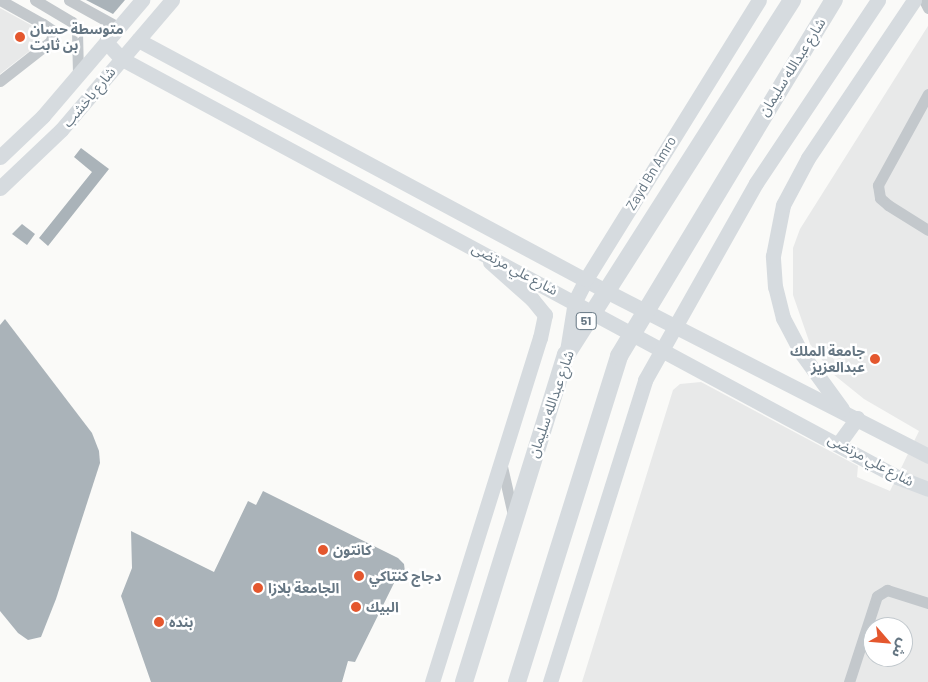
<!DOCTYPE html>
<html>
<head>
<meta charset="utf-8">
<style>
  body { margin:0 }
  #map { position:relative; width:928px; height:682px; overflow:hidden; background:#fafaf8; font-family:Barlow,"Noto Sans Arabic",sans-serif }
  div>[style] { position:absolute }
  .built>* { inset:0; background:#e8e9e9 }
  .building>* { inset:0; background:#aab3b9 }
  .street>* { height:11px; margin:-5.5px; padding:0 5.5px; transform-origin:5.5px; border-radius:5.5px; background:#c3c8cc }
  .secondary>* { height:15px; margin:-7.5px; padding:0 7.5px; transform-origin:7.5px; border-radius:7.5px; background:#d6dbdf }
  .primary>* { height:18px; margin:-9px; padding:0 9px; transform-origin:9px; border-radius:9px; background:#d6dbdf }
  .dots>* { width:14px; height:14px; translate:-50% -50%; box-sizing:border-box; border:2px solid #fff; border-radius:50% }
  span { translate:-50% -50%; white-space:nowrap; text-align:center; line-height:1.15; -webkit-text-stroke:5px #fff; paint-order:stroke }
  .shield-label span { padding:1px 4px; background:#fff; border:1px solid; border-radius:4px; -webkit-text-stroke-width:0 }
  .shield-label { font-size:12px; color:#657683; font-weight:700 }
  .poi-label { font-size:14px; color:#657683; font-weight:700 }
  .left { translate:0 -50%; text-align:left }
  .right { translate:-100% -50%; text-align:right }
  .street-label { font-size:14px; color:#657683 }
  .north { position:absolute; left:863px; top:617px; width:50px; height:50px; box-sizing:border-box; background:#fff; border:1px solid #c1c8cd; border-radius:50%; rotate:117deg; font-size:14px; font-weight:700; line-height:20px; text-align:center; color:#657683 }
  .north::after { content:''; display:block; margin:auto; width:18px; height:22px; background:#e4572e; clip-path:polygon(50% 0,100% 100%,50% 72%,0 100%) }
</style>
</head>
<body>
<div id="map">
  <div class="built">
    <div style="clip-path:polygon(0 8px,40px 30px,40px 43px,0 74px)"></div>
    <div style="clip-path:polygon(evenodd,928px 26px,928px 682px,582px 682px,673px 390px,680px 384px,701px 382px,858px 466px,857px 477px,890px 491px,919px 431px,864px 399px,833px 374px,810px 344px,793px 295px,793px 248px,800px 229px,928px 26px,873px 627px,903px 627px,903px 657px,873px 657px,873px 627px)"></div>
  </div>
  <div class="building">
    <div style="clip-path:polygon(86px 0,125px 0,113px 14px)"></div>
    <div style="clip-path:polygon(81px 148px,109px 169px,48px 246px,39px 238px,92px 172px,74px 157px)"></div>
    <div style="clip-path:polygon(22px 224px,35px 234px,27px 245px,12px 234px)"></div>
    <div style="clip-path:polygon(5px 319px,92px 433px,99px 451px,100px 463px,56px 599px,41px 637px,28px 640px,18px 633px,0 611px,0 325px)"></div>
    <div style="clip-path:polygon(263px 491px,398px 558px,404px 564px,406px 580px,397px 577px,355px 662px,348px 661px,342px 682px,151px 682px,121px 596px,132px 568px,131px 531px,214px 572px,248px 501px,256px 505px)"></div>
  </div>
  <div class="street">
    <div style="left:35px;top:0;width:43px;rotate:30.7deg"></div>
    <div style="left:72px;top:22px;width:11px;rotate:63deg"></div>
    <div style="left:77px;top:32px;width:42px;rotate:88.6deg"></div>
    <div style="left:69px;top:0;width:56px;rotate:28.9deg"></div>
    <div style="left:924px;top:0;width:9px;rotate:63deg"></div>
    <div style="left:0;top:81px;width:65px;rotate:-38.1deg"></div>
    <div style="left:51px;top:41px;width:5px;rotate:-79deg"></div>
    <div style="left:52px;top:36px;width:6px;rotate:-90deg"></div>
    <div style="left:52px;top:30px;width:11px;rotate:-146deg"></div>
    <div style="left:43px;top:24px;width:49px;rotate:-150.8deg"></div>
    <div style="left:928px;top:94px;width:104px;rotate:118.8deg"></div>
    <div style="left:878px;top:185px;width:13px;rotate:81deg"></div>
    <div style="left:880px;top:198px;width:11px;rotate:41deg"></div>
    <div style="left:888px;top:205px;width:47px;rotate:32deg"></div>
    <div style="left:501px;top:462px;width:54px;rotate:77.2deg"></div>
    <div style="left:849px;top:682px;width:90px;rotate:-72deg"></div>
    <div style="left:877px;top:596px;width:12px;rotate:-31deg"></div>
    <div style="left:887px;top:590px;width:43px;rotate:17.6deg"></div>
  </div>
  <div class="secondary">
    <div style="left:138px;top:40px;width:531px;rotate:28.21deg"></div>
    <div style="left:606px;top:291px;width:362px;rotate:27.1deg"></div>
    <div style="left:106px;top:42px;width:23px;rotate:47deg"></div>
    <div style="left:122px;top:59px;width:881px;rotate:28.34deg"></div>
    <div style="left:897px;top:477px;width:33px;rotate:21deg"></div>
    <div style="left:0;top:157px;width:59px;rotate:-43.6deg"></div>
    <div style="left:43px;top:116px;width:153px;rotate:-49.5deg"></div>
    <div style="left:0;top:188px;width:84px;rotate:-43.6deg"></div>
    <div style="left:61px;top:130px;width:171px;rotate:-49.5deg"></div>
    <div style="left:567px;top:351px;width:51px;rotate:-80.9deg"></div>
    <div style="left:575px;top:301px;width:25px;rotate:-63deg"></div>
    <div style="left:586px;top:279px;width:328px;rotate:-58.2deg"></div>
    <div style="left:842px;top:409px;width:68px;rotate:-126deg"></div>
    <div style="left:802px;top:354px;width:41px;rotate:-117.8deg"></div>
    <div style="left:783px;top:318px;width:32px;rotate:-104deg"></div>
    <div style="left:775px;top:287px;width:31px;rotate:-94deg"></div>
    <div style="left:773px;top:256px;width:52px;rotate:-78.9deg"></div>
    <div style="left:783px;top:205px;width:53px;rotate:-62deg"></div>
    <div style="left:808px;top:158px;width:190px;rotate:-56.1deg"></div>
    <div style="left:839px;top:443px;width:31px;rotate:-54deg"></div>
    <div style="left:432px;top:682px;width:361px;rotate:-72.6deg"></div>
    <div style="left:540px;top:338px;width:24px;rotate:-78deg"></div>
    <div style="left:545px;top:315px;width:21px;rotate:-129deg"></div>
    <div style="left:532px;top:299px;width:56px;rotate:-138.6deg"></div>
    <div style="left:550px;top:682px;width:317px;rotate:-72.5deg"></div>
    <div style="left:645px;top:380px;width:226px;rotate:-60.6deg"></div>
    <div style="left:756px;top:183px;width:220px;rotate:-56.3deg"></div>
  </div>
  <div class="primary">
    <div style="left:464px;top:682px;width:343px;rotate:-72.7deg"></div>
    <div style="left:566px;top:355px;width:421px;rotate:-57.5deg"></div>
    <div style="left:517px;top:682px;width:342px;rotate:-72.6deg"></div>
    <div style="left:619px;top:356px;width:416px;rotate:-58.9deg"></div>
  </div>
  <div class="dots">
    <div style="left:20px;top:37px;background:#e4572e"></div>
    <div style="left:875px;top:359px;background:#e4572e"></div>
    <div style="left:323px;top:550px;background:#e4572e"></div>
    <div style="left:359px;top:576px;background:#e4572e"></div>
    <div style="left:258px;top:588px;background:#e4572e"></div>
    <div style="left:356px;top:607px;background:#e4572e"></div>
    <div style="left:159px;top:622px;background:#e4572e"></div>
  </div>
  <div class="shield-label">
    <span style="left:586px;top:321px">51</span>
  </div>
  <div class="poi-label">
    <span class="left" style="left:30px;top:37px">متوسطة حسان<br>بن ثابت</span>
    <span class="right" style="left:865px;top:359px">جامعة الملك<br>عبدالعزيز</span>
    <span class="left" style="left:333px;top:550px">كانتون</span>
    <span class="left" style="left:369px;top:576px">دجاج كنتاكي</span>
    <span class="left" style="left:268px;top:588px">الجامعة بلازا</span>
    <span class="left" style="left:366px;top:607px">البيك</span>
    <span class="left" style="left:169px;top:622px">بنده</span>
  </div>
  <div class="street-label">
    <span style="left:792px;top:67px;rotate:-58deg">شارع عبدالله سليمان</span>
    <span style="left:89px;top:97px;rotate:-50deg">شارع باخشب</span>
    <span style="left:651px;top:173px;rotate:-59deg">Zayd Bn Amro</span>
    <span style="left:515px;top:269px;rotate:28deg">شارع علي مرتضى</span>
    <span style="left:551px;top:404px;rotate:-71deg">شارع عبدالله سليمان</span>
    <span style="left:871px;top:460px;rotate:28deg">شارع علي مرتضى</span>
  </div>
  <div class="north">ش</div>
</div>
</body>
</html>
